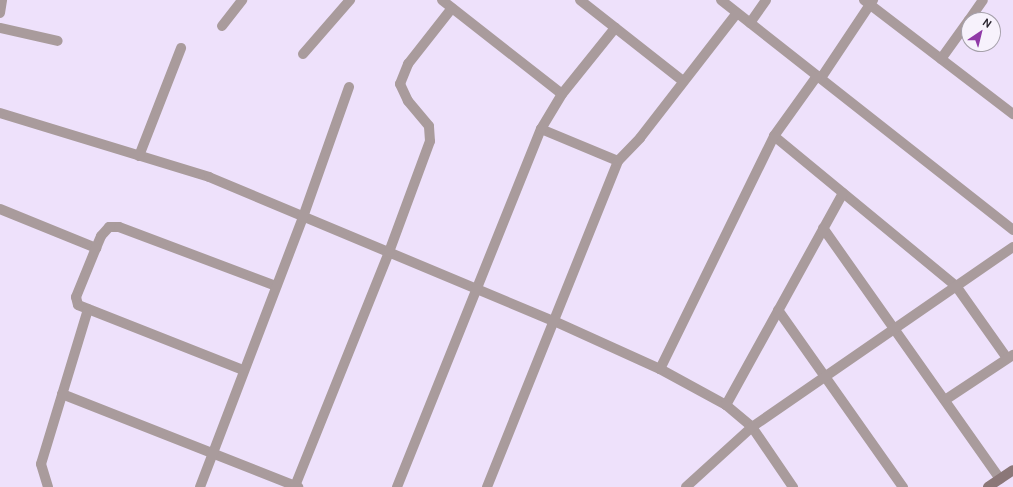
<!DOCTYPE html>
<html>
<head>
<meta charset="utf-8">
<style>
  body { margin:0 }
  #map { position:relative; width:1013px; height:487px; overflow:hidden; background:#eee1fb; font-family:Cabin,sans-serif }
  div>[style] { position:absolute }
  .minor>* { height:10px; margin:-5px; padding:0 5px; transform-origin:5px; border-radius:5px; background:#a99b9c }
  .secondary>* { height:10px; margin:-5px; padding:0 5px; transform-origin:5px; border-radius:5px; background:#8b7778 }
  span { translate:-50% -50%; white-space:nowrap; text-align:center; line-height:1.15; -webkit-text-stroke:3px #f7f2fc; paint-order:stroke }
  .north { position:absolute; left:961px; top:12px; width:40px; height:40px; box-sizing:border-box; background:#f7f2fc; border:1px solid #a5a0aa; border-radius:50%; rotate:35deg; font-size:11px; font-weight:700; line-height:16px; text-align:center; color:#2a252f }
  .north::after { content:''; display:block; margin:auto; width:14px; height:18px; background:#903aa7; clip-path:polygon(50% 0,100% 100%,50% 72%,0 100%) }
</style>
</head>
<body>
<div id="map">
  <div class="minor">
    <div style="left:442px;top:0;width:152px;rotate:38.1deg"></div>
    <div style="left:580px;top:0;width:131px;rotate:38.2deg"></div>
    <div style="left:721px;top:0;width:372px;rotate:38.2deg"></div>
    <div style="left:864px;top:0;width:188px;rotate:37.4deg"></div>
    <div style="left:0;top:13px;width:13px;rotate:-81deg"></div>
    <div style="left:969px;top:20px;width:24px;rotate:-55deg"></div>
    <div style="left:750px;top:23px;width:28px;rotate:-55deg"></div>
    <div style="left:222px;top:26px;width:33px;rotate:-52deg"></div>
    <div style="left:0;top:28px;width:59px;rotate:12.6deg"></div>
    <div style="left:303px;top:54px;width:72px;rotate:-49deg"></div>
    <div style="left:941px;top:59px;width:48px;rotate:-54.3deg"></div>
    <div style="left:821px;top:78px;width:94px;rotate:-56.3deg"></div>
    <div style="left:0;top:113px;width:219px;rotate:17deg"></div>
    <div style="left:209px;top:177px;width:374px;rotate:22.7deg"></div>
    <div style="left:554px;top:321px;width:116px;rotate:24.4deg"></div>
    <div style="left:660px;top:369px;width:75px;rotate:28.6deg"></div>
    <div style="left:726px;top:405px;width:34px;rotate:40deg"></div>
    <div style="left:752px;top:427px;width:73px;rotate:55.7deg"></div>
    <div style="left:541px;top:129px;width:83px;rotate:22.6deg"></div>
    <div style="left:774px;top:136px;width:236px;rotate:39.5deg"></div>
    <div style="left:956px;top:286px;width:88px;rotate:54.7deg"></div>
    <div style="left:139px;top:156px;width:116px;rotate:-68.7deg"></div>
    <div style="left:0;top:209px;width:104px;rotate:22.1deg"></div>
    <div style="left:96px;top:248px;width:13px;rotate:-67deg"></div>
    <div style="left:101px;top:236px;width:12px;rotate:-48deg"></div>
    <div style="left:109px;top:227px;width:10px"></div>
    <div style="left:119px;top:227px;width:168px;rotate:20.6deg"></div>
    <div style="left:823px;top:228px;width:307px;rotate:54.8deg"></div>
    <div style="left:96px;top:248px;width:53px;rotate:112.2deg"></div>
    <div style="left:76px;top:297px;width:8px;rotate:76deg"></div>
    <div style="left:78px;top:305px;width:177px;rotate:21.5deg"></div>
    <div style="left:778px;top:310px;width:217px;rotate:54.8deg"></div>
    <div style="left:660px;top:369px;width:259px;rotate:-63.9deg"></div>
    <div style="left:774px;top:136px;width:74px;rotate:-54.4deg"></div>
    <div style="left:62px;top:394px;width:254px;rotate:21.5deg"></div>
    <div style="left:945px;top:400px;width:82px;rotate:-33.5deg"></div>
    <div style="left:726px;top:405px;width:242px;rotate:-61.1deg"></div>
    <div style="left:295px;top:486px;width:252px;rotate:-68.1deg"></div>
    <div style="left:389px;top:252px;width:118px;rotate:-69.7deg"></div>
    <div style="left:430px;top:141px;width:15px;rotate:-94deg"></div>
    <div style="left:429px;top:126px;width:33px;rotate:-130deg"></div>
    <div style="left:408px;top:101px;width:19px;rotate:-115deg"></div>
    <div style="left:400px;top:84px;width:22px;rotate:-68deg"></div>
    <div style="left:408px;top:64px;width:71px;rotate:-51.8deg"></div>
    <div style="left:48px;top:487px;width:24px;rotate:-107deg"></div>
    <div style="left:41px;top:464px;width:162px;rotate:-73.1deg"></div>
    <div style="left:200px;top:487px;width:289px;rotate:-69.1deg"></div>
    <div style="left:303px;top:217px;width:138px;rotate:-70.5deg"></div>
    <div style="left:397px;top:487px;width:386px;rotate:-68.1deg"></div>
    <div style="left:541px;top:129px;width:41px;rotate:-59deg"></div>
    <div style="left:562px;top:94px;width:85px;rotate:-51.2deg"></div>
    <div style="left:487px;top:487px;width:351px;rotate:-68.1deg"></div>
    <div style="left:618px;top:161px;width:32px;rotate:-46deg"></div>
    <div style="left:640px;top:138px;width:158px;rotate:-52.2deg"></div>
    <div style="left:686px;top:487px;width:89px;rotate:-42.3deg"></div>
    <div style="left:752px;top:427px;width:317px;rotate:-34.6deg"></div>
  </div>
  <div class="secondary">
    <div style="left:988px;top:487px;width:30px;rotate:-34deg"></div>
  </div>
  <div class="north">N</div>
</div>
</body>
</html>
